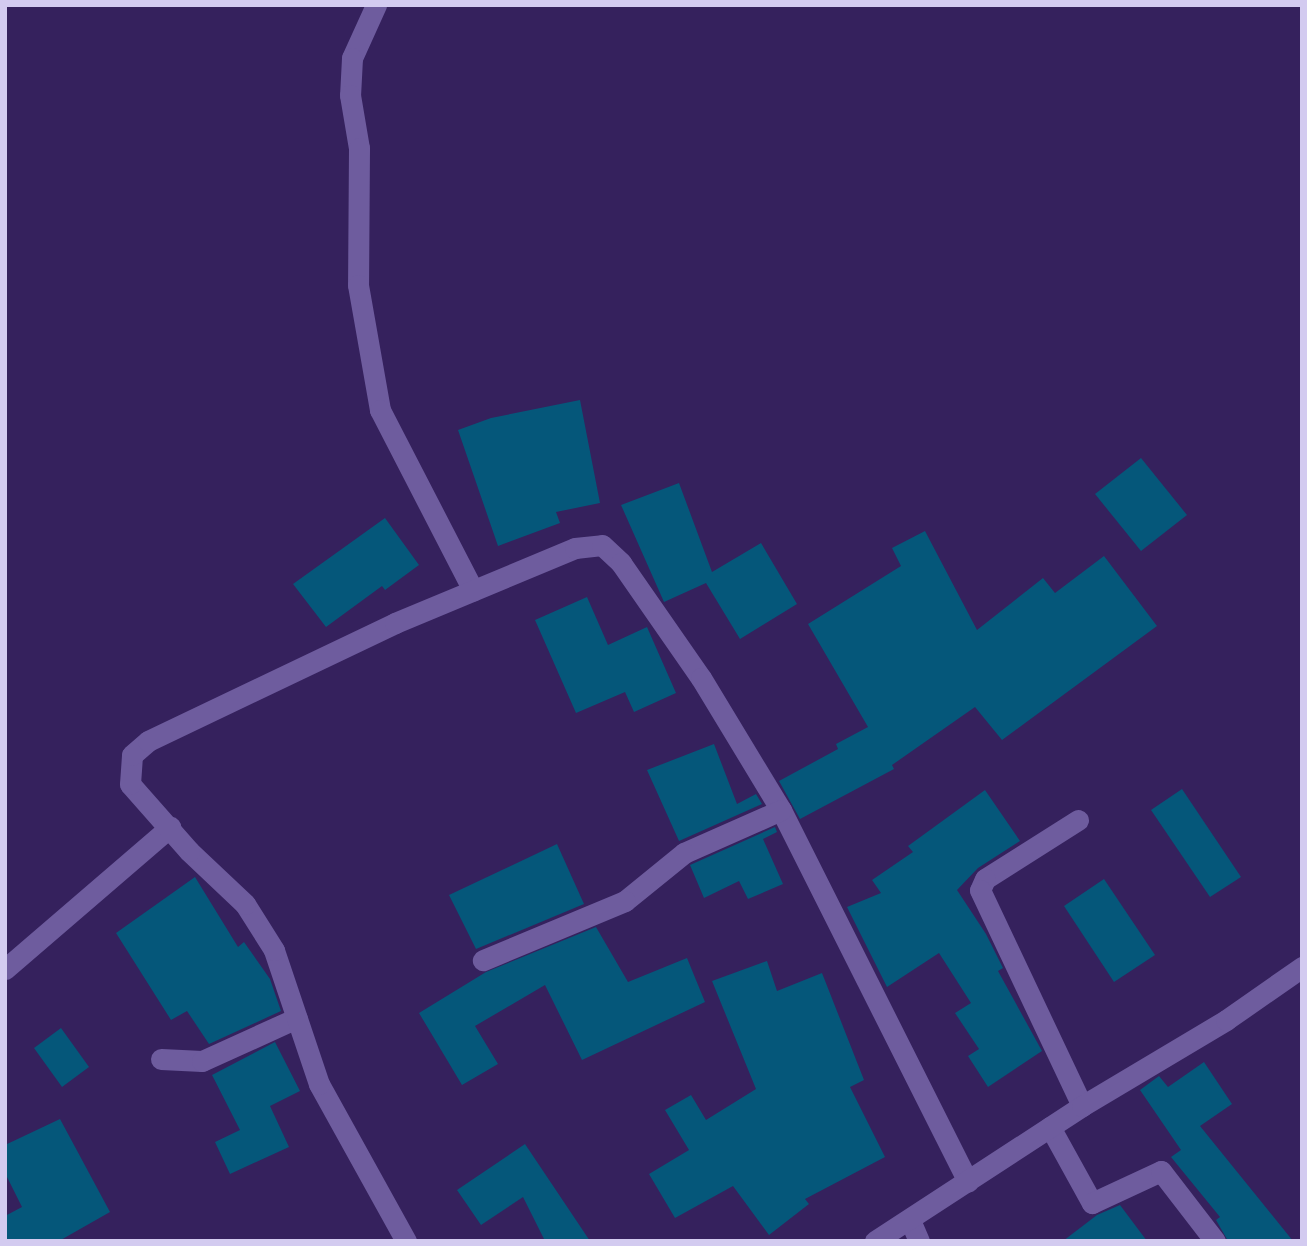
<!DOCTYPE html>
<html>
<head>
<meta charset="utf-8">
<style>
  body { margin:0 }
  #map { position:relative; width:1307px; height:1246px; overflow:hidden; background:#35215d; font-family:"Sofia Sans Condensed",sans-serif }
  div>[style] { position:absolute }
  .building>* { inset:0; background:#05577a }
  .minor>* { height:21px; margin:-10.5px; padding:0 10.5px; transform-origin:10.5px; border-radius:10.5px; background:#6e5c9e }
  span { translate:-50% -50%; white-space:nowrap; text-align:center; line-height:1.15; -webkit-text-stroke:5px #35215d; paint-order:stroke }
  .frame { position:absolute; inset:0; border:7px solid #d3cbf0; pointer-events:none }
</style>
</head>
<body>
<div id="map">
  <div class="building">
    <div style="clip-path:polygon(580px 400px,600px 503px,556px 512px,560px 523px,498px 546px,458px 430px,491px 418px)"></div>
    <div style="clip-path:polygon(1141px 458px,1187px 515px,1141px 551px,1095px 494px)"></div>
    <div style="clip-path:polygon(679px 483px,712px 572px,761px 543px,797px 604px,740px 639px,706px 583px,664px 602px,621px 505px)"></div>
    <div style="clip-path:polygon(385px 518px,419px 565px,385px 590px,382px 586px,326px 627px,293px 584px)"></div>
    <div style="clip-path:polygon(925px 531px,977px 630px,1043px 578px,1055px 593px,1104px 556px,1157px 626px,1002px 740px,975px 707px,892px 765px,894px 769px,800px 819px,779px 781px,838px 749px,836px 744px,868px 727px,808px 624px,901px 566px,892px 548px)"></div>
    <div style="clip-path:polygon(587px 597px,608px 645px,647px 627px,676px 693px,634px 712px,625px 692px,576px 713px,535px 620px)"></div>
    <div style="clip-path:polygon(714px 744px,737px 804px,756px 794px,762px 804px,679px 841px,647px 770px)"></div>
    <div style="clip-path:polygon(1182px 789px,1241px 877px,1210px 897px,1151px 810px)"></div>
    <div style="clip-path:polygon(985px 790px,1020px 841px,978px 868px,957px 890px,986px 934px,1003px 968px,998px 971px,1042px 1051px,988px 1087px,968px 1056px,979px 1049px,955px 1013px,971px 1003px,939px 953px,887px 987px,847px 907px,881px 893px,872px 880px,913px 852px,908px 846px)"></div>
    <div style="clip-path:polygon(775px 827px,777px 832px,763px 839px,783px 884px,748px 899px,739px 881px,704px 898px,690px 865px)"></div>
    <div style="clip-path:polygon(557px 844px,584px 904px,476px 949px,449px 895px)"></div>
    <div style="clip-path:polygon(195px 877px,238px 947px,244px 942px,270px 979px,281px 1011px,209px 1044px,187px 1011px,171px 1020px,116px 933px)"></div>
    <div style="clip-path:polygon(1104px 879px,1155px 955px,1114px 982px,1064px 906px)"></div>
    <div style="clip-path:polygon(596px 927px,628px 982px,687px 958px,705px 1002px,582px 1060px,545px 985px,475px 1026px,498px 1064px,462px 1085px,419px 1013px,486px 972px)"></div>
    <div style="clip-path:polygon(767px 961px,777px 991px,822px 973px,864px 1080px,850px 1087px,885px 1157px,805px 1199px,809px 1204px,769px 1235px,733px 1186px,675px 1218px,649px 1174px,689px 1150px,665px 1110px,691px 1095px,706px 1120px,756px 1089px,712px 981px)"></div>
    <div style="clip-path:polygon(61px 1028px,89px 1067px,62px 1087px,34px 1048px)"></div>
    <div style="clip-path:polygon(275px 1042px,300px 1091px,270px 1106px,289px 1147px,230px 1174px,215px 1142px,240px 1130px,212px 1075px)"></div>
    <div style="clip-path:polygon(1204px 1062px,1232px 1104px,1200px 1126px,1293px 1241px,1228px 1241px,1216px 1220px,1220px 1217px,1171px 1157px,1181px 1150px,1140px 1090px,1159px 1076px,1168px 1087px)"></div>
    <div style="clip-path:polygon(60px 1119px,110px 1212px,59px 1241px,5px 1241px,5px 1216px,22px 1207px,5px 1173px,5px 1145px)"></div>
    <div style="clip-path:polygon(525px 1144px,590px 1241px,545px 1241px,523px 1197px,481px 1225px,457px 1190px)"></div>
    <div style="clip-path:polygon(1120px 1205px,1147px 1241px,1063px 1241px,1097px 1215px)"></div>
  </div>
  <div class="minor">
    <div style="left:376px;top:5px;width:58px;rotate:114.4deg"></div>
    <div style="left:352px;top:58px;width:37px;rotate:93deg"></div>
    <div style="left:350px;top:95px;width:54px;rotate:80.4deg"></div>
    <div style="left:359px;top:148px;width:137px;rotate:90.4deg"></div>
    <div style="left:358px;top:285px;width:127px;rotate:80deg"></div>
    <div style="left:380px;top:410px;width:203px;rotate:62.7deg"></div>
    <div style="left:781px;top:810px;width:416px;rotate:63.3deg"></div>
    <div style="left:1078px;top:820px;width:110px;rotate:147.6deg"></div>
    <div style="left:985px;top:879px;width:12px;rotate:114deg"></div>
    <div style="left:980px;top:890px;width:239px;rotate:64.7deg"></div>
    <div style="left:5px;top:969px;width:218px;rotate:-40.7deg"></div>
    <div style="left:161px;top:1059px;width:41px;rotate:2.8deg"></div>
    <div style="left:202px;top:1061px;width:104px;rotate:-24.4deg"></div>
    <div style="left:1050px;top:1127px;width:87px;rotate:61.1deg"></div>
    <div style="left:1092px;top:1203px;width:76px;rotate:-24.9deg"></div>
    <div style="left:1161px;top:1171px;width:88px;rotate:52.4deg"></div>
    <div style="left:910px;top:1220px;width:23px;rotate:67deg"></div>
    <div style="left:406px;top:1241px;width:179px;rotate:-119deg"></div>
    <div style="left:319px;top:1084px;width:141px;rotate:-108.6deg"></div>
    <div style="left:274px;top:950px;width:54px;rotate:-122.2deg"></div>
    <div style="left:245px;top:904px;width:77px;rotate:-136.6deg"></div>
    <div style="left:189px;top:851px;width:89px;rotate:-131.4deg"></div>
    <div style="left:130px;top:784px;width:29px;rotate:-86deg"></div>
    <div style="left:132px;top:755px;width:21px;rotate:-41deg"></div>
    <div style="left:148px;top:741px;width:274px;rotate:-25.5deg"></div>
    <div style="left:395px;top:623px;width:195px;rotate:-22.6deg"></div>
    <div style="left:575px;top:548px;width:27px;rotate:-6deg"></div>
    <div style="left:602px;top:545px;width:26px;rotate:43deg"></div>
    <div style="left:621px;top:563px;width:140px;rotate:55.2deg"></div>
    <div style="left:701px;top:678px;width:154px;rotate:58.8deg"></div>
    <div style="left:781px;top:810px;width:106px;rotate:156.1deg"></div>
    <div style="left:684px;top:853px;width:76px;rotate:140.9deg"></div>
    <div style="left:625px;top:901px;width:154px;rotate:157.4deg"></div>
    <div style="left:875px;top:1241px;width:247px;rotate:-33.1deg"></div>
    <div style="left:1082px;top:1106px;width:168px;rotate:-30.8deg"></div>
    <div style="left:1226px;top:1020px;width:93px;rotate:-34.9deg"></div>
  </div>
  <div class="frame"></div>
</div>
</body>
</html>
